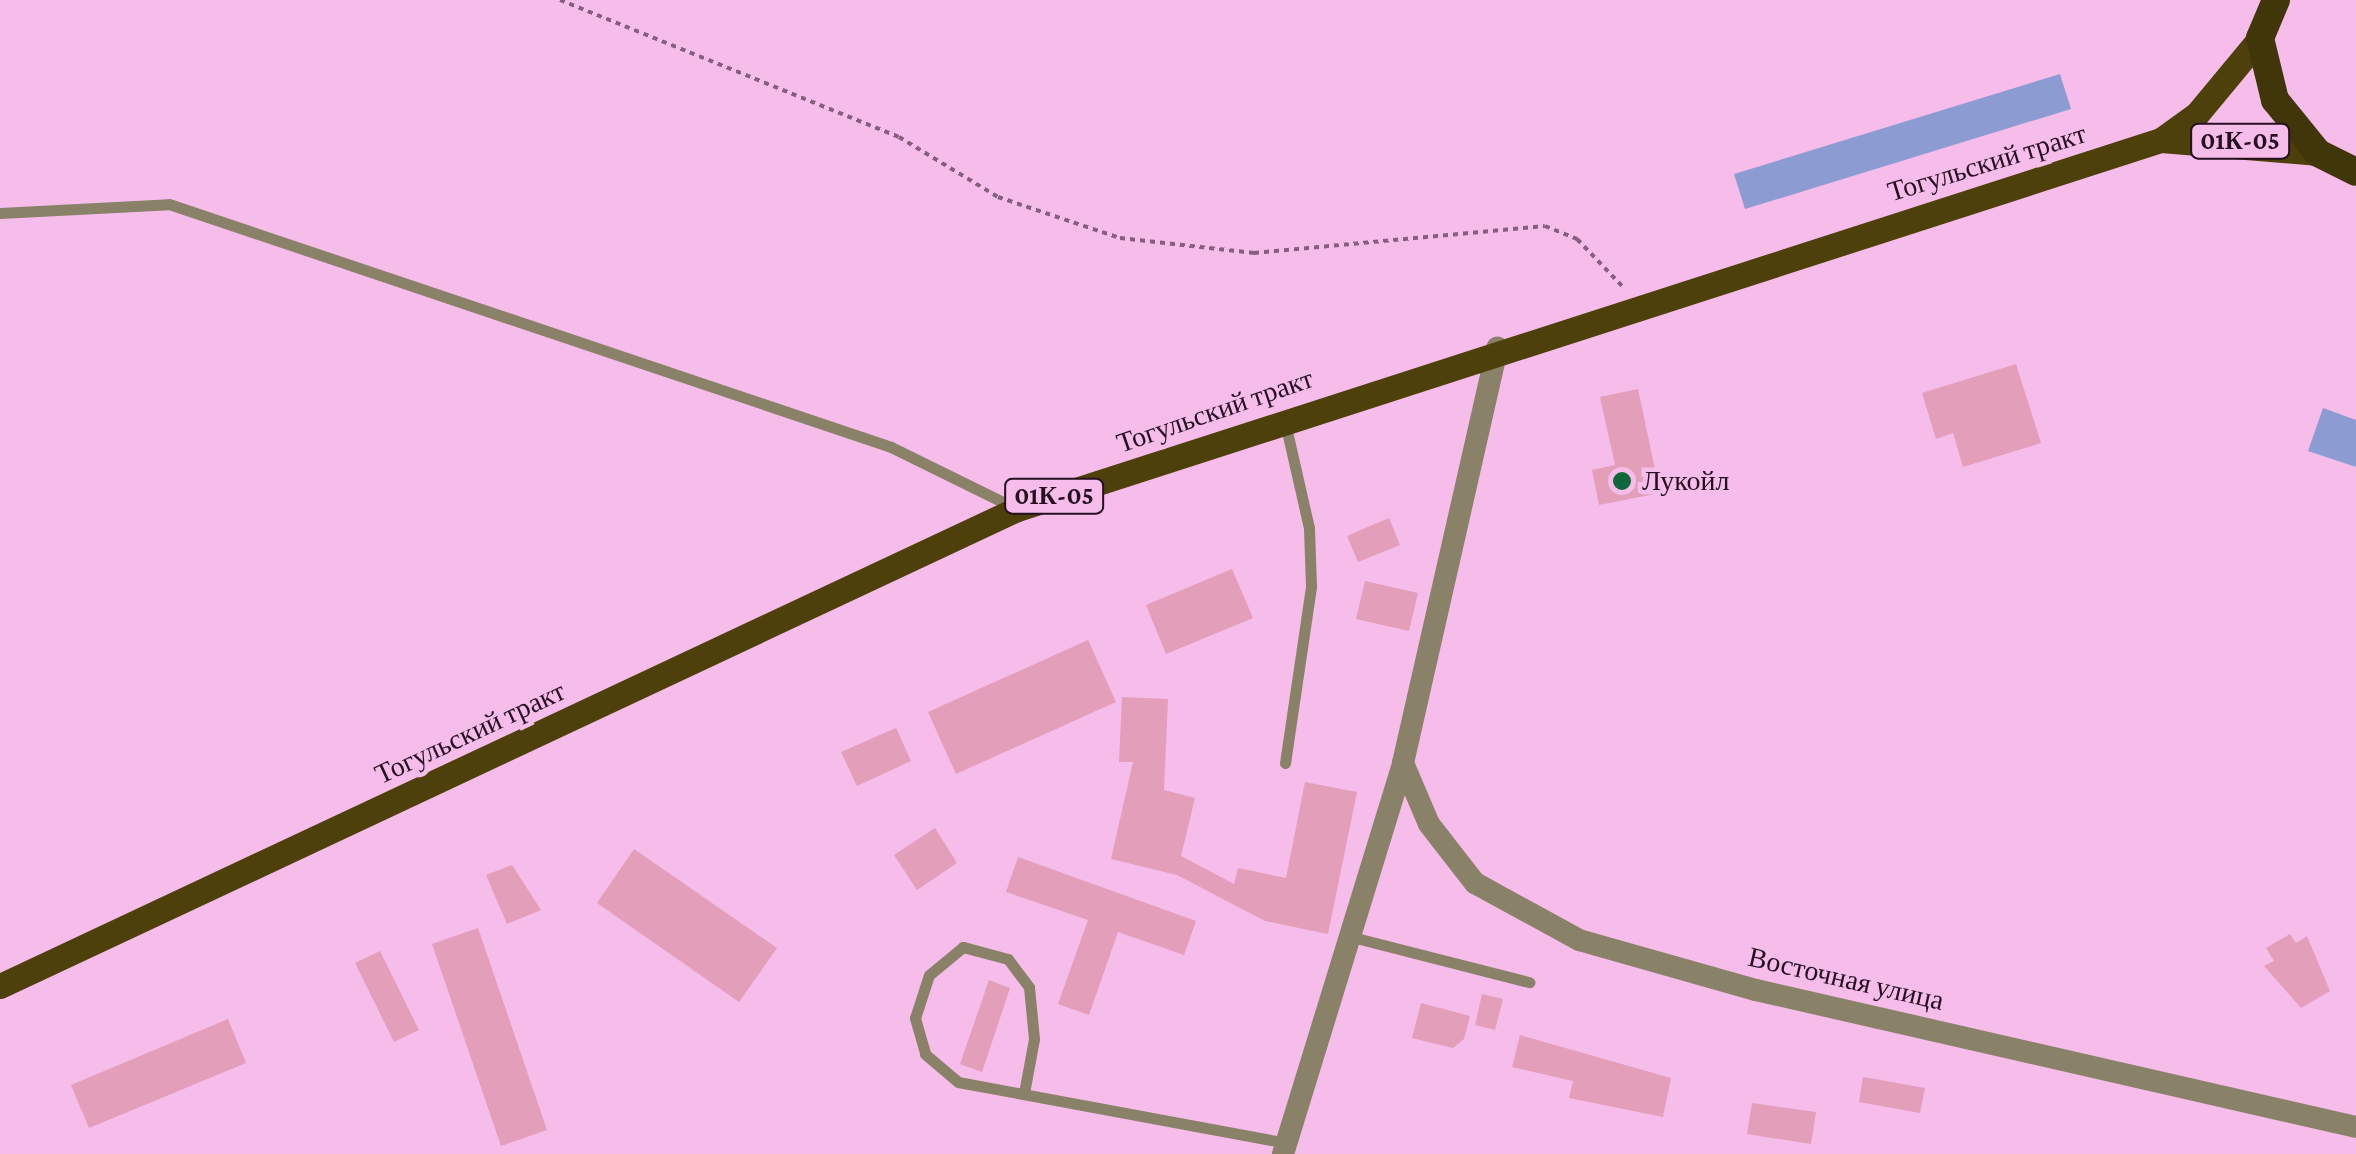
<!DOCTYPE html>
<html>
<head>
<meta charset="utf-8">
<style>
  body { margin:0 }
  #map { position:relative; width:2356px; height:1154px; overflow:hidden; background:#f6bcea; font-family:"Crimson Pro",serif }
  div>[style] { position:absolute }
  .forest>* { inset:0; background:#8d9bd3 }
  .building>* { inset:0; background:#e39eba }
  .path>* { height:4px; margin-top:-2px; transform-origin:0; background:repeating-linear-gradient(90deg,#855f7d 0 5px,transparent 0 10px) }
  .service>* { height:11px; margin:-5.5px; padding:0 5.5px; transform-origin:5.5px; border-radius:5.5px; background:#898268 }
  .minor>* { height:22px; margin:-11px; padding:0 11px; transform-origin:11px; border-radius:11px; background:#898268 }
  .primary>* { height:25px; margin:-12.5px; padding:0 12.5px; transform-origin:12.5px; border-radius:12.5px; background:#4e400a }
  .trunk>* { height:28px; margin:-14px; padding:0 14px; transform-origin:14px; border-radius:14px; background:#41360a }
  .dots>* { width:28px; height:28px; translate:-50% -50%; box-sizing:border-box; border:5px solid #f6bcea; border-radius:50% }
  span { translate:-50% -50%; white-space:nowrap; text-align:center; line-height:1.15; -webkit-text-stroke:9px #f6bcea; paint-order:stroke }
  .shield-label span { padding:2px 8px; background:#f6bcea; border:2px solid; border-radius:8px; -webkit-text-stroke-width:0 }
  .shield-label { font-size:25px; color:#251021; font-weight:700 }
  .street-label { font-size:28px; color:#251021 }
  .poi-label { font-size:28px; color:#251021 }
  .left { translate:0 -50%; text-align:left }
</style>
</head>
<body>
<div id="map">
  <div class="forest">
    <div style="clip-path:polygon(2060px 74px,2071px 109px,1745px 209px,1734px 174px)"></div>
    <div style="clip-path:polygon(2323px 408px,2356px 420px,2356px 467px,2308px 451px)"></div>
  </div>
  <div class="building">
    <div style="clip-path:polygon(2016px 364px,2041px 443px,1963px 467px,1953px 433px,1936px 439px,1922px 393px)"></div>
    <div style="clip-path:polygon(1638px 389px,1660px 493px,1599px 505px,1592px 470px,1615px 465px,1600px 397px)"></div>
    <div style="clip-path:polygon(1389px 518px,1400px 545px,1358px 562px,1347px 536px)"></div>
    <div style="clip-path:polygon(1232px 569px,1253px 618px,1166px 654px,1146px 605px)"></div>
    <div style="clip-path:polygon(1365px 581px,1418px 593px,1409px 631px,1356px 619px)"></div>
    <div style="clip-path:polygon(1088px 640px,1116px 702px,956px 774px,928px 712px)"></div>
    <div style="clip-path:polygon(1122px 697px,1168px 699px,1164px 790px,1195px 798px,1181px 856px,1234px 884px,1238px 868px,1286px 878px,1305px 782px,1357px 792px,1328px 934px,1265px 921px,1177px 875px,1111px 859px,1133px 762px,1119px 762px)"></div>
    <div style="clip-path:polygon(896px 728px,911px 761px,857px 786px,841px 752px)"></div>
    <div style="clip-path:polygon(935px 828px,957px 863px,917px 890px,894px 855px)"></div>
    <div style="clip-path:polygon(634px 849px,777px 948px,739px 1002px,597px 903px)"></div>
    <div style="clip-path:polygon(1018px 857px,1196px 921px,1184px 955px,1118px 932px,1089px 1015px,1058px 1004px,1088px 920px,1006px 892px)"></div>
    <div style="clip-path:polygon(512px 865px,541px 910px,507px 924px,486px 875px)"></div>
    <div style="clip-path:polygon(478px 928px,547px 1130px,501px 1146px,432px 944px)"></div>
    <div style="clip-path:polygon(2290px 934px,2296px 943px,2307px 936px,2330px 991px,2301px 1008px,2264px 966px,2274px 961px,2266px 948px)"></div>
    <div style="clip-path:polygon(380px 951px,419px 1030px,394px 1042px,355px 963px)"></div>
    <div style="clip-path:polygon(989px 980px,1010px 988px,982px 1072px,960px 1064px)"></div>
    <div style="clip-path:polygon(1482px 994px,1503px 999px,1495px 1030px,1475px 1025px)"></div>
    <div style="clip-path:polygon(1421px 1003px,1470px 1016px,1464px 1039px,1453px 1048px,1412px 1038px)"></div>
    <div style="clip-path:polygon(228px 1019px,246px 1063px,89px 1128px,71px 1085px)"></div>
    <div style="clip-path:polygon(1520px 1035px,1671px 1078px,1663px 1117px,1569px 1098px,1573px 1081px,1512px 1067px)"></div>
    <div style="clip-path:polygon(1863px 1077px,1925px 1088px,1920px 1113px,1859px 1102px)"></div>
    <div style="clip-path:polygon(1752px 1103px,1816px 1112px,1811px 1144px,1747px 1134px)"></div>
  </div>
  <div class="path">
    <div style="left:560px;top:0;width:366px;rotate:22deg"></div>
    <div style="left:899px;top:137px;width:116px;rotate:31.2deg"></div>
    <div style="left:998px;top:197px;width:129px;rotate:18.6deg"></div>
    <div style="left:1120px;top:238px;width:135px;rotate:6.4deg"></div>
    <div style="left:1254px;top:253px;width:292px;rotate:-5.3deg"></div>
    <div style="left:1545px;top:226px;width:35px;rotate:22deg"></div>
    <div style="left:1577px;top:239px;width:66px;rotate:46.2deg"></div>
  </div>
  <div class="service">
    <div style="left:0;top:213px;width:169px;rotate:-3deg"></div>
    <div style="left:169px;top:204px;width:762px;rotate:18.6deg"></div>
    <div style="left:891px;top:447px;width:136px;rotate:26.2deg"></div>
    <div style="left:1285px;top:763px;width:179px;rotate:-81.6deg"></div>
    <div style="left:1311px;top:586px;width:58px;rotate:-92deg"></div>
    <div style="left:1309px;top:528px;width:109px;rotate:-102.8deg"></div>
    <div style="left:1356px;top:938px;width:179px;rotate:14.3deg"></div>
    <div style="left:1024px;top:1093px;width:55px;rotate:-79.5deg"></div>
    <div style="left:1034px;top:1039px;width:52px;rotate:-95.5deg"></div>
    <div style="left:1029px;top:987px;width:35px;rotate:-127deg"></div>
    <div style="left:1008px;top:959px;width:47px;rotate:-165.1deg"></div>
    <div style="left:963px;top:947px;width:44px;rotate:140.5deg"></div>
    <div style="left:929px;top:975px;width:45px;rotate:108deg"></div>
    <div style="left:915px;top:1018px;width:37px;rotate:74deg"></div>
    <div style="left:925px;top:1054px;width:43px;rotate:40.3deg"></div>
    <div style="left:958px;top:1082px;width:335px;rotate:10.5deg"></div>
  </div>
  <div class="minor">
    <div style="left:1403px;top:763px;width:66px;rotate:66.9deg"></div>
    <div style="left:1429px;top:824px;width:75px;rotate:52.1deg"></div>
    <div style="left:1475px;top:883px;width:119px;rotate:28.7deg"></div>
    <div style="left:1579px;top:940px;width:184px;rotate:15.8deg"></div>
    <div style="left:1756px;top:990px;width:615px;rotate:12.86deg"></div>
    <div style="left:1283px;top:1154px;width:409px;rotate:-72.9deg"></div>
    <div style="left:1403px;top:763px;width:426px;rotate:-77.2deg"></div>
  </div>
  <div class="primary">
    <div style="left:2161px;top:140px;width:44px;rotate:-35.8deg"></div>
    <div style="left:2197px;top:114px;width:99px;rotate:-50.3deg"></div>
    <div style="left:0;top:986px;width:1123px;rotate:-25.13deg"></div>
    <div style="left:1017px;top:509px;width:1202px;rotate:-17.88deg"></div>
    <div style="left:2161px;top:140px;width:158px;rotate:4.7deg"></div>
  </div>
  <div class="trunk">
    <div style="left:2276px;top:0;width:41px;rotate:112.8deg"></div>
    <div style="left:2260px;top:38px;width:64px;rotate:76.4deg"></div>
    <div style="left:2275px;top:100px;width:68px;rotate:50.9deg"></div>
    <div style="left:2318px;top:153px;width:42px;rotate:26.6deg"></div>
  </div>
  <div class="dots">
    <div style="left:1622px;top:481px;background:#0f6638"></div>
  </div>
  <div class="shield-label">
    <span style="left:2240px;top:141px">01К-05</span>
    <span style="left:1054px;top:496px">01К-05</span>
  </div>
  <div class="street-label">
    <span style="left:1987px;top:163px;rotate:-17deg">Тогульский тракт</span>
    <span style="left:1215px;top:411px;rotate:-19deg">Тогульский тракт</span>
    <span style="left:470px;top:733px;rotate:-25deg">Тогульский тракт</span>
    <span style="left:1846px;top:979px;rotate:13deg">Восточная улица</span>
  </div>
  <div class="poi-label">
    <span class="left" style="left:1642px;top:481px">Лукойл</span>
  </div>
</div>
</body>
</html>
